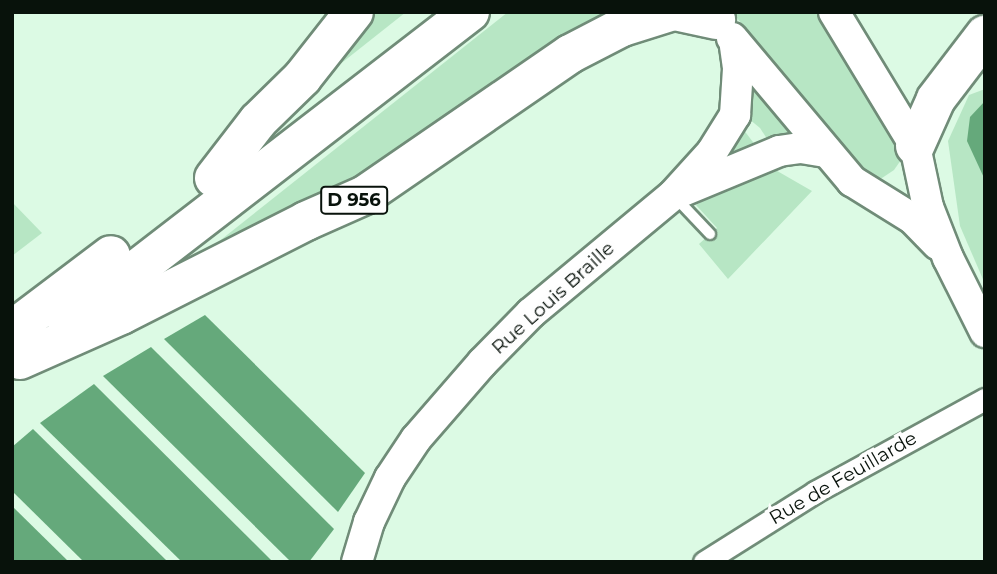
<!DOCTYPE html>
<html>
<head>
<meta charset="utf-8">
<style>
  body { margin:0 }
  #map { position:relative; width:997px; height:574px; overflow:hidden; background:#dcfae4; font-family:Montserrat,sans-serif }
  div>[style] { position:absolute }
  .green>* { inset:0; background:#b7e6c4 }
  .water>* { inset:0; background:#65a97b }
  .roads { filter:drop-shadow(2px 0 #708c78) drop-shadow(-2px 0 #708c78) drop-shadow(0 2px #708c78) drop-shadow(0 -2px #708c78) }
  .lane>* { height:10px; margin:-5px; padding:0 5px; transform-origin:5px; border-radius:5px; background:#fff }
  .street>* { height:21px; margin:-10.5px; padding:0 10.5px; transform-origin:10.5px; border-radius:10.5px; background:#fff }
  .secondary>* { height:30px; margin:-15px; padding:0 15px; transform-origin:15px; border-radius:15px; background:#fff }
  .highway>* { height:38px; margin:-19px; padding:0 19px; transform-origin:19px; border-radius:19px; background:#fff }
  span { translate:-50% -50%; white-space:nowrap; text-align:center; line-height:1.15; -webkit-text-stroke:7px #fefefe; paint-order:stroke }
  .shield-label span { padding:2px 5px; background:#fefefe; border:2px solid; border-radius:5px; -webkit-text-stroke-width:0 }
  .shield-label { font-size:18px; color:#08120b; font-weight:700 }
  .street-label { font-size:19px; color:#08120b }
  .frame { position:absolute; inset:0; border:14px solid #08120b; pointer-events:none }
</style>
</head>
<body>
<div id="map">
  <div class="green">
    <div style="clip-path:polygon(370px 12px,406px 12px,310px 88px)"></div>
    <div style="clip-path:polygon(508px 12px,635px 12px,422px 145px,198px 258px)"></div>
    <div style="clip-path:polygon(732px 12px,816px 12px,897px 143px,901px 160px,894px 170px,882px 178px,869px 176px,857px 164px)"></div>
    <div style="clip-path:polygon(749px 80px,799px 141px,771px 145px,760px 128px,743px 114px)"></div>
    <div style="clip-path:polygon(985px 89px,985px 284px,960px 226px,948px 141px,969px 95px)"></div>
    <div style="clip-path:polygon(740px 125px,759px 150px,709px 170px)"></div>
    <div style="clip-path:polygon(772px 168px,812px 191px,728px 279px,699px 244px,717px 228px,696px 205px,723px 189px)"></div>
    <div style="clip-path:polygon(12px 202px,42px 233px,12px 256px)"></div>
  </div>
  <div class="water">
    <div style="clip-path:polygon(985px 101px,985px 180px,967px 141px,970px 117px)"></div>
    <div style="clip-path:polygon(205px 315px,365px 473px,338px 512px,164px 339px)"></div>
    <div style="clip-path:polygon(151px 347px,334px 529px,309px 562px,291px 562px,103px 376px)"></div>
    <div style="clip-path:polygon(94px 384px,273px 562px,182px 562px,40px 423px)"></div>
    <div style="clip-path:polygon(33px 429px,168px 562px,84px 562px,12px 491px,12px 447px)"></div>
    <div style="clip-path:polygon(12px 506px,69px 562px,12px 562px)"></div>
  </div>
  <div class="roads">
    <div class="lane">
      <div style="left:675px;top:197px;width:51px;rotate:46.6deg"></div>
    </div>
    <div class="street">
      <div style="left:704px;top:562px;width:131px;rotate:-32.2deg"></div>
      <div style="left:815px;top:492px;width:194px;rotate:-28.7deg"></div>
    </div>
    <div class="secondary">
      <div style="left:834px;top:12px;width:157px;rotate:58.8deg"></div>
      <div style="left:915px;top:146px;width:62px;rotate:78deg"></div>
      <div style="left:928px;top:207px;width:55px;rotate:68.6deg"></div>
      <div style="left:948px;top:258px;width:83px;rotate:63.4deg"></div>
      <div style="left:732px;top:38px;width:187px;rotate:50deg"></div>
      <div style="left:852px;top:181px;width:72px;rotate:31.9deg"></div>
      <div style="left:913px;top:219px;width:35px;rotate:46deg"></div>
      <div style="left:683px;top:191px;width:104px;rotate:-22.6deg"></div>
      <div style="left:779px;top:151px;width:22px;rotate:-8deg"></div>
      <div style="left:801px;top:148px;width:26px;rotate:9deg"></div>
      <div style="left:357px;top:562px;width:42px;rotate:-73.3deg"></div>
      <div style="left:369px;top:522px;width:49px;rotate:-64.5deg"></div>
      <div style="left:390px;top:478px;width:47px;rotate:-56.3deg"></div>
      <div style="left:416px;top:439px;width:101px;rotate:-49deg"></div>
      <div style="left:482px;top:363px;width:70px;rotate:-45.6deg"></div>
      <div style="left:531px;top:313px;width:185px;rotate:-39.7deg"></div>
      <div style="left:673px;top:195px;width:58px;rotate:-47.8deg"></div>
      <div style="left:712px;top:152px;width:44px;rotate:-58.1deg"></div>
      <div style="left:735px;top:115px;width:47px;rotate:-86.3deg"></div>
      <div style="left:738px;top:68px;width:27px;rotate:-98deg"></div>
    </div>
    <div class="highway">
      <div style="left:679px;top:12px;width:38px;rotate:12deg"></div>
      <div style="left:915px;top:146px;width:51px;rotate:-65.9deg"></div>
      <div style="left:936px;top:99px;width:81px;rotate:-52.6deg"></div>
      <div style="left:214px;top:178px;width:72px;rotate:-52.3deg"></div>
      <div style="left:258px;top:121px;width:62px;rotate:-44.3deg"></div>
      <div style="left:302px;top:78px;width:84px;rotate:-51.8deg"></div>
      <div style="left:67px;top:323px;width:509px;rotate:-37.66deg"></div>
      <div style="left:12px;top:330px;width:124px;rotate:-37.1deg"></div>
      <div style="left:20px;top:360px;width:111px;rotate:-24deg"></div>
      <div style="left:121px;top:315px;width:208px;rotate:-26.9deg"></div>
      <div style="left:306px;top:221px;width:64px;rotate:-23.8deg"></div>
      <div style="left:365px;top:195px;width:249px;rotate:-34.5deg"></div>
      <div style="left:570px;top:54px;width:59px;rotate:-27.4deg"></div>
      <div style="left:622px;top:27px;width:50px;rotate:-17.4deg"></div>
    </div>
  </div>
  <div class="shield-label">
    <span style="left:354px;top:200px">D 956</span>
  </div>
  <div class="street-label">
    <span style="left:553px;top:298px;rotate:-42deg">Rue Louis Braille</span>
    <span style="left:843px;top:478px;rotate:-30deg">Rue de Feuillarde</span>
  </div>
  <div class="frame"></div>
</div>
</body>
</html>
